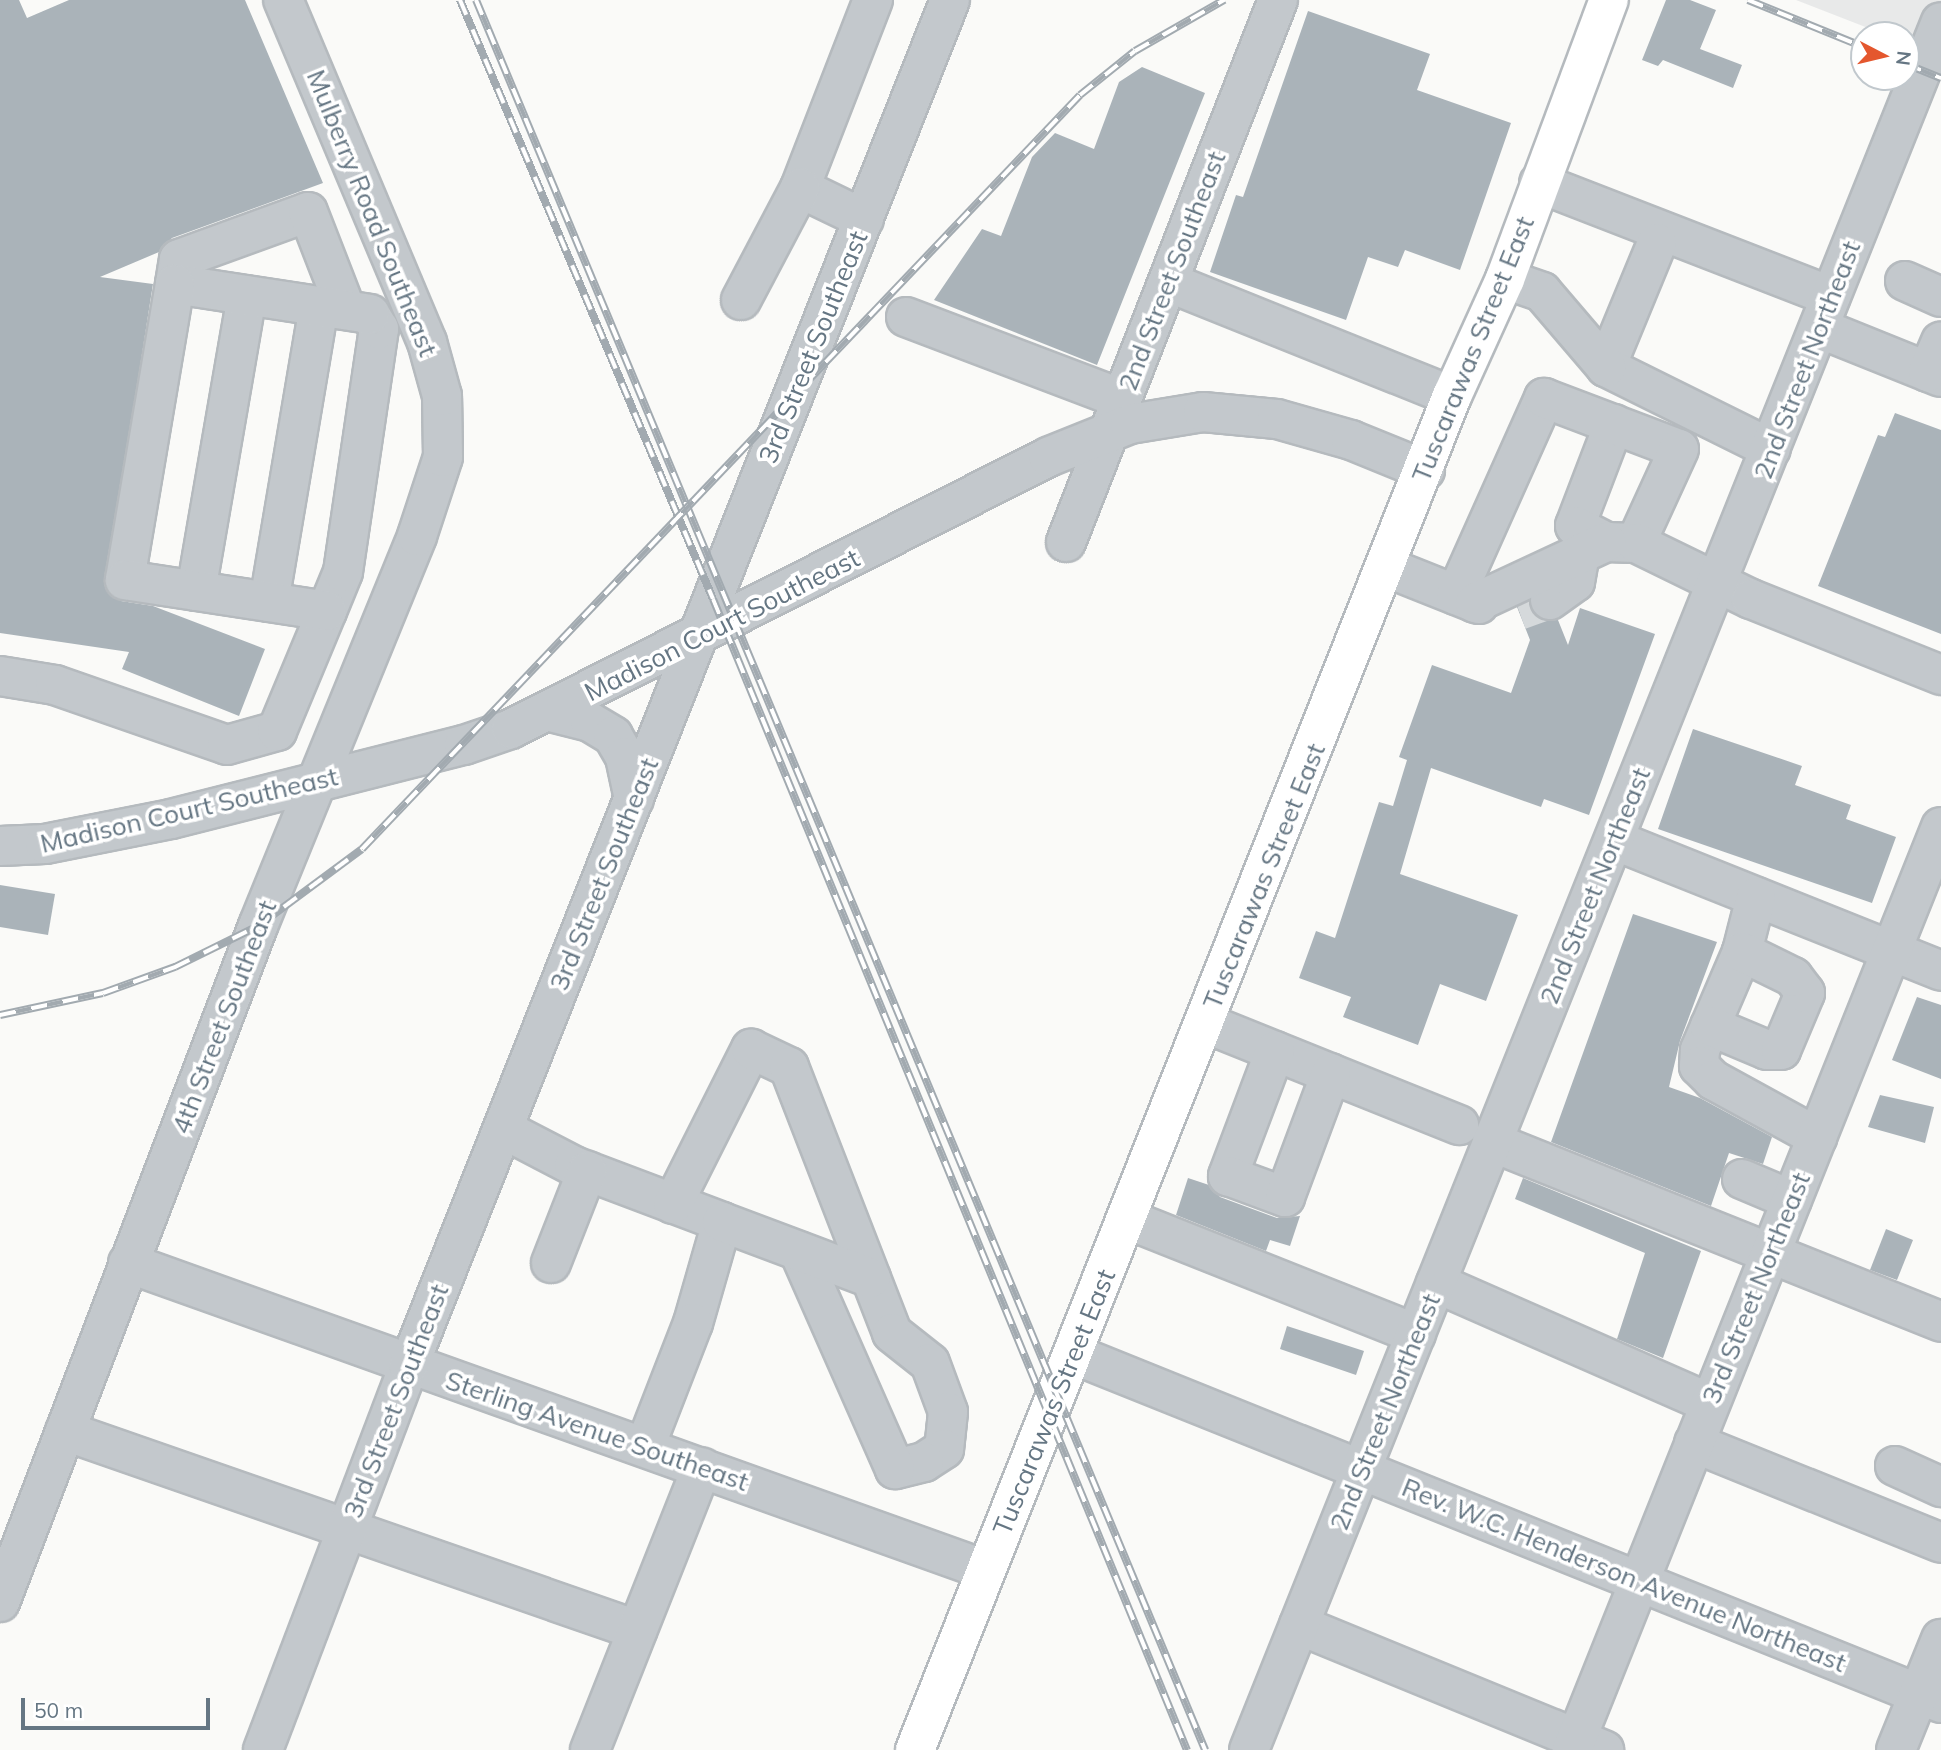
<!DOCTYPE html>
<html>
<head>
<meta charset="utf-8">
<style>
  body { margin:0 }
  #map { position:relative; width:1941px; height:1750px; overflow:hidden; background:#fafaf8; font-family:Mulish,sans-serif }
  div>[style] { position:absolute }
  .built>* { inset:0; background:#e8e9e9 }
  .building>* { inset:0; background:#aab3b9 }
  .minor-tunnel>* { height:38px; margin-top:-19px; transform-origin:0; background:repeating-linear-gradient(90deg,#d5d9db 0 38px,transparent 0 57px) }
  .roads { filter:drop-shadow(2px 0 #b5babe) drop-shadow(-2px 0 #b5babe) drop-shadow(0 2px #b5babe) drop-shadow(0 -2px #b5babe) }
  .minor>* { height:38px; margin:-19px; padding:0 19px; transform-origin:19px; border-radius:19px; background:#c3c8cc }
  .major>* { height:38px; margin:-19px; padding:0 19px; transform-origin:19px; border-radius:19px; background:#fff }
  .rail>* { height:8px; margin-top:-4px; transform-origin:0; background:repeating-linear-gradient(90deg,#fff 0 16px,#a2aab0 0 32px); box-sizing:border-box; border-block:2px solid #a2aab0 }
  span { translate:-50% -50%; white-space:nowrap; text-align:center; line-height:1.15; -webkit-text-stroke:7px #fff; paint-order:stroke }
  .street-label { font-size:26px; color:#657683 }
  .north { position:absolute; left:1850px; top:21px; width:70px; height:70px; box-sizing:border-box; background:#fff; border:2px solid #c1c8cd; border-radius:50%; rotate:97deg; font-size:19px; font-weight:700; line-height:28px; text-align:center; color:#657683 }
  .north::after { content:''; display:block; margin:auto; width:24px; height:32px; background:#e4572e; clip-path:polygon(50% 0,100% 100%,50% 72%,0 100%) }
  .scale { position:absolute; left:21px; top:1698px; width:189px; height:32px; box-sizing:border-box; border:4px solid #657683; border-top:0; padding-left:9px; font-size:21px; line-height:24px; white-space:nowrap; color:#657683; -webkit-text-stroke:5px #fff; paint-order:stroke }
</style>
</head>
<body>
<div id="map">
  <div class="built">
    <div style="clip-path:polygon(1796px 0,1941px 0,1941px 57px,1906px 43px,1906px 35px,1886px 35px)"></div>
  </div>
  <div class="building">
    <div style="clip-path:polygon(0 0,19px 0,27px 18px,69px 0,245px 0,323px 183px,172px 238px,159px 252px,100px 277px,153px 284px,105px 588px,121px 601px,153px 606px,265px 649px,239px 716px,122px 669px,129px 652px,0 633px)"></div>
    <div style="clip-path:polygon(1666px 0,1690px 0,1716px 10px,1700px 49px,1742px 65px,1733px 88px,1663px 60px,1658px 66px,1642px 60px)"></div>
    <div style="clip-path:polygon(1308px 11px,1430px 54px,1417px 90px,1511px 123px,1460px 270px,1405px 250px,1398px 267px,1368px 257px,1346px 320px,1210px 272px,1236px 195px,1243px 197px)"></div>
    <div style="clip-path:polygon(1142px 67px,1205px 93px,1097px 365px,934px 300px,982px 229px,1001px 236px,1032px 157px,1055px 133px,1094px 149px,1119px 82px)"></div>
    <div style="clip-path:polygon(1895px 413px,1941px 430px,1941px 634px,1818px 586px,1878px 435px,1885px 437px)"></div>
    <div style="clip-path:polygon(1528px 602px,1540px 620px,1558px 620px,1568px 645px,1580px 608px,1655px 634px,1589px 815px,1544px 799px,1541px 807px,1431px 768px,1400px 874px,1518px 915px,1486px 1001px,1440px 984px,1418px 1045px,1343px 1017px,1351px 997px,1299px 978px,1316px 931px,1335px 938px,1379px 802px,1393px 806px,1407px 760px,1399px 757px,1432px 665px,1511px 693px,1530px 640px,1517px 607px)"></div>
    <div style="clip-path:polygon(1693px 729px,1802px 766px,1795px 785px,1851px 805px,1846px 819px,1896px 837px,1872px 903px,1658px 829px)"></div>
    <div style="clip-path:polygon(0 885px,55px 894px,48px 935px,0 927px)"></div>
    <div style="clip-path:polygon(1633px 914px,1717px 942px,1680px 1041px,1669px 1087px,1700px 1098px,1772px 1137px,1763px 1164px,1729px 1153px,1711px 1206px,1551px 1142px)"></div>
    <div style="clip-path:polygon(1917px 997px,1941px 1005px,1941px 1079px,1892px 1060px)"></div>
    <div style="clip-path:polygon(1880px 1095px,1934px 1107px,1925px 1143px,1868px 1127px)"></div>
    <div style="clip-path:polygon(1188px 1178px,1209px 1185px,1220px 1197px,1277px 1218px,1300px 1216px,1290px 1246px,1270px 1240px,1266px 1251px,1176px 1215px)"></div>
    <div style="clip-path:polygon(1523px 1178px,1701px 1251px,1663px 1358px,1617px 1339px,1645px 1253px,1515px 1199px)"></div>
    <div style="clip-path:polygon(1886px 1229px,1913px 1240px,1897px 1280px,1870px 1270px)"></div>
    <div style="clip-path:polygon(1287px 1326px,1364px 1351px,1356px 1375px,1280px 1349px)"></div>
  </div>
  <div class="minor-tunnel">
    <div style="left:1519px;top:611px;width:33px;rotate:-20deg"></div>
  </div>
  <div class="roads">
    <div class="minor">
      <div style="left:1539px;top:183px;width:313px;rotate:21.2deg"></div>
      <div style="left:864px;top:219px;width:71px;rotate:-154.2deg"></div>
      <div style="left:800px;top:188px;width:202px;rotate:-68.8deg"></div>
      <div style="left:1657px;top:243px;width:134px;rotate:112.4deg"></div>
      <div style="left:1606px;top:367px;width:184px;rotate:26.4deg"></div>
      <div style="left:1505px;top:279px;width:39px;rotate:19deg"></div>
      <div style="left:1542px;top:292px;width:99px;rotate:49.5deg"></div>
      <div style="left:1905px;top:281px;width:39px;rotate:24deg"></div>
      <div style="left:1168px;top:282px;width:306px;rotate:21.9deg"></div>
      <div style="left:175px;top:284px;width:25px;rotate:-81deg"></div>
      <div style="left:179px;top:259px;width:137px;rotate:-20deg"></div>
      <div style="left:308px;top:212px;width:105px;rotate:68.8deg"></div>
      <div style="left:741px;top:300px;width:127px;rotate:-62.2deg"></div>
      <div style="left:906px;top:317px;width:231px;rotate:20.8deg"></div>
      <div style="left:1819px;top:328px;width:131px;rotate:21.9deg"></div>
      <div style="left:1928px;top:372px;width:33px;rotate:-67deg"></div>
      <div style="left:1614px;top:424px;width:109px;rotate:110.9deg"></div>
      <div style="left:1575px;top:526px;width:35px;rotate:27deg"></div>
      <div style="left:1606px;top:542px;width:30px;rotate:2deg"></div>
      <div style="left:1066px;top:542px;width:582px;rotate:-68.64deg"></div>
      <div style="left:1386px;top:567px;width:100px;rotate:21.7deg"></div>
      <div style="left:196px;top:591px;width:300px;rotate:-80.2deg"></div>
      <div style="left:1456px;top:595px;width:216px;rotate:-65.9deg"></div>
      <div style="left:1544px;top:398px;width:144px;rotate:20.7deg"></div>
      <div style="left:1679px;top:449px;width:103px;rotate:114.6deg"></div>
      <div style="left:1636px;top:543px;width:128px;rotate:26deg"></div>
      <div style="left:1751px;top:599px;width:205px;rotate:21.8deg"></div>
      <div style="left:1550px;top:600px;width:31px;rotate:-36deg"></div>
      <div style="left:1575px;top:582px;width:28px;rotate:-80deg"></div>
      <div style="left:269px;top:602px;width:300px;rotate:-80.4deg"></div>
      <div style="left:1475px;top:603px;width:145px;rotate:-25deg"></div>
      <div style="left:0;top:676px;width:56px;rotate:9.3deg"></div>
      <div style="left:55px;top:685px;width:182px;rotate:19.2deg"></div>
      <div style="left:227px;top:745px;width:52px;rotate:-15.6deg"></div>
      <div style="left:277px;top:731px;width:130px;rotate:-67.4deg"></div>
      <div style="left:327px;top:611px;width:42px;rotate:-67.7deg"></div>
      <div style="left:343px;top:572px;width:246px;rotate:-81.6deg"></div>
      <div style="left:379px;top:329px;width:17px;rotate:-121deg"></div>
      <div style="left:370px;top:314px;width:197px;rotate:-171.3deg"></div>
      <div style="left:175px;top:284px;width:300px;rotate:99.6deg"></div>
      <div style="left:125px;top:580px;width:204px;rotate:8.7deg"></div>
      <div style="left:551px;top:712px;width:40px;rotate:14.4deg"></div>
      <div style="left:590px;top:722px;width:27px;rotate:31deg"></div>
      <div style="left:613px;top:736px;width:24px;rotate:60deg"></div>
      <div style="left:625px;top:757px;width:43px;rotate:77.9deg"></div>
      <div style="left:1614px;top:840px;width:352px;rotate:21.8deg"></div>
      <div style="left:0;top:846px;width:45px;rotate:-2.5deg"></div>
      <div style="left:45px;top:844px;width:128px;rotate:-11.2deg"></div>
      <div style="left:171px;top:819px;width:302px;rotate:-14.2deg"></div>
      <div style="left:464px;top:745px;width:50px;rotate:-18.8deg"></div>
      <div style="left:511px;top:729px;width:602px;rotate:-26.86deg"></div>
      <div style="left:1048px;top:457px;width:88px;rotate:-21.9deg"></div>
      <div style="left:1130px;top:424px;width:74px;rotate:-9.3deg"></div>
      <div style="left:1203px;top:412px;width:74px;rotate:5.4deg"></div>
      <div style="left:1277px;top:419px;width:77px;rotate:15.8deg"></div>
      <div style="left:1351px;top:440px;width:80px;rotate:22.1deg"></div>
      <div style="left:1756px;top:897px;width:57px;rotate:104.3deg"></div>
      <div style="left:1742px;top:952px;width:107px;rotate:113.2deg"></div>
      <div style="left:1700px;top:1050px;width:16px;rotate:94deg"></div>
      <div style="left:1699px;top:1066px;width:20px;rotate:45deg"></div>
      <div style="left:1713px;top:1080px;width:119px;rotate:28.7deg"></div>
      <div style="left:1205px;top:1023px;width:274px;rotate:21.9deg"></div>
      <div style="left:1710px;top:1026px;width:62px;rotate:22.8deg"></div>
      <div style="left:1767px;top:1050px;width:14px"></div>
      <div style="left:1781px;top:1050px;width:62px;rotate:-67.2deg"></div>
      <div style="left:1805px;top:993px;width:20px;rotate:-127deg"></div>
      <div style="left:1793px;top:977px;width:57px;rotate:-153.9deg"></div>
      <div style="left:1275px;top:1051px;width:134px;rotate:110.6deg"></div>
      <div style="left:1228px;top:1176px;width:61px;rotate:20.2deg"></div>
      <div style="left:1285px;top:1197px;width:132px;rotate:-69.6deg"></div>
      <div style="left:503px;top:1129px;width:80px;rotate:27.5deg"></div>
      <div style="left:574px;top:1166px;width:158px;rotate:20.7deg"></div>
      <div style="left:722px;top:1222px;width:105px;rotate:106deg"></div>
      <div style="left:693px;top:1323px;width:133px;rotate:111.2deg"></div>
      <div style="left:1492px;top:1142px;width:484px;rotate:21.8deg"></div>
      <div style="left:1742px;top:1179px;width:54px;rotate:22.8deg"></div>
      <div style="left:673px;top:1204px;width:174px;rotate:-63.3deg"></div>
      <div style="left:751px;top:1049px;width:42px;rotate:25.3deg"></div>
      <div style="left:789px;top:1067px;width:285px;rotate:68.8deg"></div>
      <div style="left:892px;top:1333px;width:48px;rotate:38.3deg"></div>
      <div style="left:930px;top:1363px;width:52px;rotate:69.8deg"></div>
      <div style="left:948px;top:1412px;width:37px;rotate:96deg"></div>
      <div style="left:944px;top:1449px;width:24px;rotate:147deg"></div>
      <div style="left:924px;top:1462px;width:30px;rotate:166deg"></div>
      <div style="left:895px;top:1469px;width:238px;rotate:-113.8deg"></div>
      <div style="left:1127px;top:1219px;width:311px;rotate:21.7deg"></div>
      <div style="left:722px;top:1222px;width:159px;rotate:20.6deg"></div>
      <div style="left:128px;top:1263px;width:911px;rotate:19.69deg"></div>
      <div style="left:551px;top:1263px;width:99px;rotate:-68.6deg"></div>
      <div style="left:1436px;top:1283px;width:299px;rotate:23.7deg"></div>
      <div style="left:1073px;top:1354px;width:936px;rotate:21.9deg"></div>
      <div style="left:65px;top:1431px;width:606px;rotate:19.18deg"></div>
      <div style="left:1694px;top:1443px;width:266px;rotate:22deg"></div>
      <div style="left:1895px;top:1466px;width:51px;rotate:24.5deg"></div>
      <div style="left:0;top:1602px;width:724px;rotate:-69.11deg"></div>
      <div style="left:258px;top:926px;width:421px;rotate:-67.8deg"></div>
      <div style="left:417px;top:536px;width:83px;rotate:-71.8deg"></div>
      <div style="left:443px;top:457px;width:61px;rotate:-90.9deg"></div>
      <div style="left:442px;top:396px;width:56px;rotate:-105.5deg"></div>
      <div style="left:427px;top:342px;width:371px;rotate:-112.8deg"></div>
      <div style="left:1299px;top:1625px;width:330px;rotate:22.3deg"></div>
      <div style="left:263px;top:1750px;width:412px;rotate:-69.2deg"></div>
      <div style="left:409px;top:1365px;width:1468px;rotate:-68.38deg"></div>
      <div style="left:590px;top:1750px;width:304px;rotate:-68.4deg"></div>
      <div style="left:1249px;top:1750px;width:1861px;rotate:-68.18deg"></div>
      <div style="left:1572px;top:1750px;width:994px;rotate:-68.21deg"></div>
      <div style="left:1896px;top:1750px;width:120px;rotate:-67.9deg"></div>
    </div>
    <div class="major">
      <div style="left:915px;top:1750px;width:1457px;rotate:-68.37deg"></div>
      <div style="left:1452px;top:396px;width:128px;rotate:-65.6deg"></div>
      <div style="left:1505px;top:279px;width:298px;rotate:-69.6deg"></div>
    </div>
  </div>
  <div class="rail">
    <div style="left:460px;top:0;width:650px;rotate:67.1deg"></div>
    <div style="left:713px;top:599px;width:1245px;rotate:67.62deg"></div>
    <div style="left:476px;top:0;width:1896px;rotate:67.38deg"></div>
    <div style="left:1748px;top:0;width:125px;rotate:22.1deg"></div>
    <div style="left:1906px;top:64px;width:38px;rotate:22deg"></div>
    <div style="left:0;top:1015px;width:105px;rotate:-12.1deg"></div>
    <div style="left:103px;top:993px;width:77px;rotate:-19.9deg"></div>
    <div style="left:175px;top:967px;width:93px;rotate:-26.3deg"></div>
    <div style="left:258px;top:926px;width:129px;rotate:-36.5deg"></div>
    <div style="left:362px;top:849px;width:1041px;rotate:-46.4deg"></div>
    <div style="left:1080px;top:95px;width:70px;rotate:-38.7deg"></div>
    <div style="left:1135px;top:51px;width:103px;rotate:-29.8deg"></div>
  </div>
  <div class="street-label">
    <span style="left:372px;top:213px;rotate:68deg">Mulberry Road Southeast</span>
    <span style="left:1172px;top:271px;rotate:-69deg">2nd Street Southeast</span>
    <span style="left:813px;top:347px;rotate:-68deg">3rd Street Southeast</span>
    <span style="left:1473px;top:349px;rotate:-68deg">Tuscarawas Street East</span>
    <span style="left:1807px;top:360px;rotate:-69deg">2nd Street Northeast</span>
    <span style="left:722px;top:625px;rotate:-27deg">Madison Court Southeast</span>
    <span style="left:189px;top:810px;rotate:-13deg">Madison Court Southeast</span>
    <span style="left:604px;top:874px;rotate:-68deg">3rd Street Southeast</span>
    <span style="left:1264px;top:876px;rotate:-68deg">Tuscarawas Street East</span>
    <span style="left:1595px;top:886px;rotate:-68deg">2nd Street Northeast</span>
    <span style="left:224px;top:1017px;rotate:-69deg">4th Street Southeast</span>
    <span style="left:1756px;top:1288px;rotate:-68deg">3rd Street Northeast</span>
    <span style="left:396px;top:1401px;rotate:-69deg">3rd Street Southeast</span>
    <span style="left:1054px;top:1402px;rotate:-68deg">Tuscarawas Street East</span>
    <span style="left:1385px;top:1412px;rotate:-68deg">2nd Street Northeast</span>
    <span style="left:597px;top:1431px;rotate:19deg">Sterling Avenue Southeast</span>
    <span style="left:1624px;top:1575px;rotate:22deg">Rev. W.C. Henderson Avenue Northeast</span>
  </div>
  <div class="north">N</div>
  <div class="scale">50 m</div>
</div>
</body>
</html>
